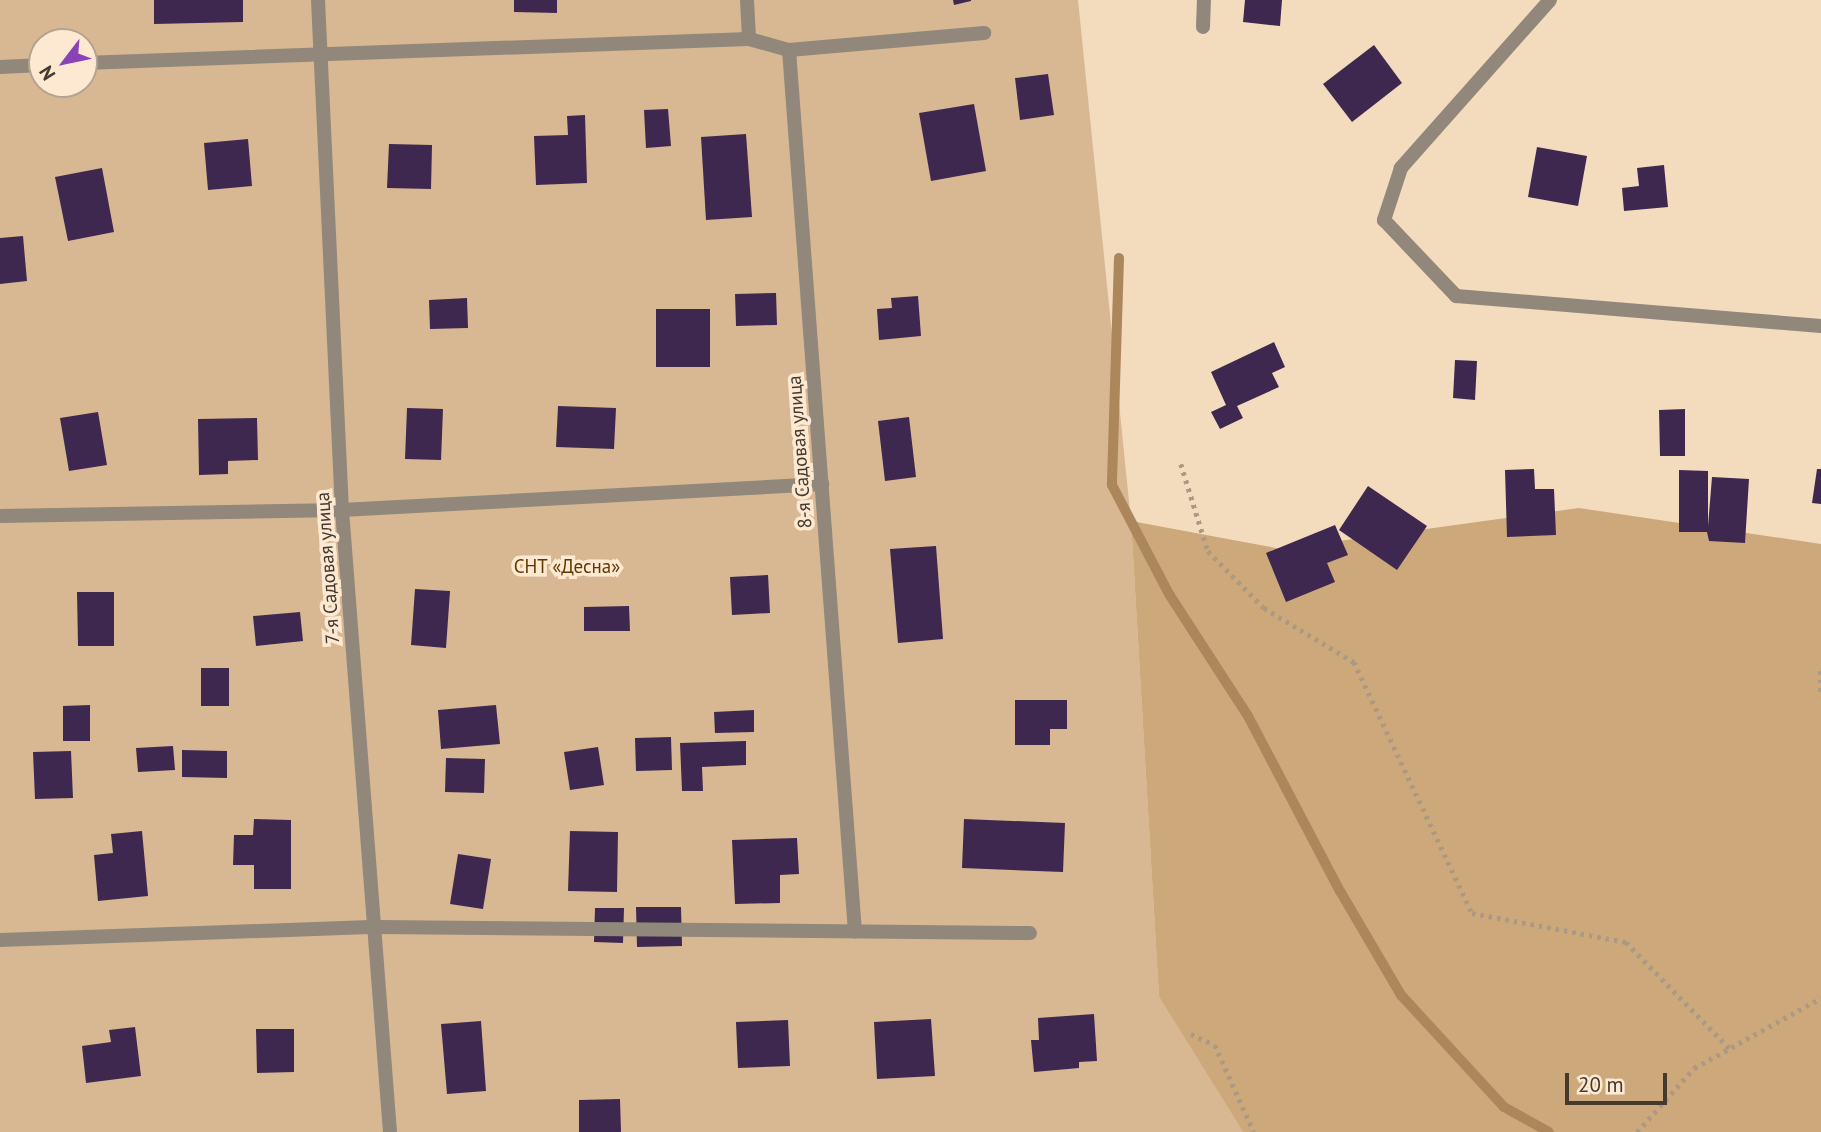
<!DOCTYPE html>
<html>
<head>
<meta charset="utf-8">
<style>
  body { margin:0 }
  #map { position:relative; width:1821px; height:1132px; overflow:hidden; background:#f3dbbe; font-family:"PT Sans",sans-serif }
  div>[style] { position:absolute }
  .green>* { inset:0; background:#d8b892 }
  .forest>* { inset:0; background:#cca87b }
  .stream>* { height:10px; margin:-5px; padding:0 5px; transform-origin:5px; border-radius:5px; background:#ab875b }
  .building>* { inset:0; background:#3f284f }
  .path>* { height:4.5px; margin-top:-2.25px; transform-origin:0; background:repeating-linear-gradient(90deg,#ab9983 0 3.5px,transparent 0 8.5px) }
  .service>* { height:14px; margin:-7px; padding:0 7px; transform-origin:7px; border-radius:7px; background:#91877b }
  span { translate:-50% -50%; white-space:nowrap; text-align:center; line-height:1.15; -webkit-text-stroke:7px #fde9d2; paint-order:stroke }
  .street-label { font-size:19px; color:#443a2f }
  .park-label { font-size:19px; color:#5d3900 }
  .north { position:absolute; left:28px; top:28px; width:70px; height:70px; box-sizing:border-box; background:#fde9d2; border:2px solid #b3a391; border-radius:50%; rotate:238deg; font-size:19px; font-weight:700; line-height:28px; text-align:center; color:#443a2f }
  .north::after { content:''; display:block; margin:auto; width:24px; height:32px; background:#8943b7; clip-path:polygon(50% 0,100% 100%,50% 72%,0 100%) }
  .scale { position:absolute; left:1565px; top:1073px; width:102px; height:32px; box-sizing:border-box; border:4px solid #443a2f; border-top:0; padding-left:9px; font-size:21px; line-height:24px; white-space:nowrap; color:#443a2f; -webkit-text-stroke:5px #fde9d2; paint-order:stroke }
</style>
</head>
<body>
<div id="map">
  <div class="green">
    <div style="clip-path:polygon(evenodd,0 0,1078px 0,1131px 521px,1159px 997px,1243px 1132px,0 1132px,0 0,42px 42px,84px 42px,84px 84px,42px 84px,42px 42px)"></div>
  </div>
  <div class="forest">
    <div style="clip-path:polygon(1579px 508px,1821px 544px,1821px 1132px,1243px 1132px,1159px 997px,1131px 521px,1281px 549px)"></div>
  </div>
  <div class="stream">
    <div style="left:1119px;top:258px;width:227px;rotate:91.8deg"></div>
    <div style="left:1112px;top:485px;width:123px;rotate:62.4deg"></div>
    <div style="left:1169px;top:594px;width:145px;rotate:57.1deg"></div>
    <div style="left:1248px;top:716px;width:198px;rotate:62.3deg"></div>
    <div style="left:1340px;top:891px;width:121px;rotate:59.6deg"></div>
    <div style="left:1401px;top:995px;width:152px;rotate:47.4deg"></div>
    <div style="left:1504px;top:1107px;width:51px;rotate:29.1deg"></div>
  </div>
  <div class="building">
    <div style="clip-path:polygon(154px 0,243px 0,243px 22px,154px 24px)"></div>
    <div style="clip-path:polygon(514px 0,557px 0,557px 13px,514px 12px)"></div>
    <div style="clip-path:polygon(953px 0,971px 0,971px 1px,954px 5px)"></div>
    <div style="clip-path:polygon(1245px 0,1282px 0,1280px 26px,1243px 22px)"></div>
    <div style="clip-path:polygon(1374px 45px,1402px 83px,1352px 122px,1323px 84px)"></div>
    <div style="clip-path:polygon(1048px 74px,1054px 115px,1020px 120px,1015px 78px)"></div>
    <div style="clip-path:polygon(974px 104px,986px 171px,931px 181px,919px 113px)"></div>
    <div style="clip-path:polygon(668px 109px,671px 146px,646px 148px,644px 110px)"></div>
    <div style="clip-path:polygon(585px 115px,587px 183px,536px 185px,534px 136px,568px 135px,567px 116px)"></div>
    <div style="clip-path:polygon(746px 134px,752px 217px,706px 220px,701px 137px)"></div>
    <div style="clip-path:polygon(248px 139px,252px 186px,208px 190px,204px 143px)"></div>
    <div style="clip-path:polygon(389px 144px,432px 145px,431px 189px,387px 188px)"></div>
    <div style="clip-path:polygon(1537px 147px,1587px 156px,1578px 206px,1528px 197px)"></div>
    <div style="clip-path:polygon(1664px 165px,1668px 207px,1624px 211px,1622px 188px,1639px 186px,1637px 168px)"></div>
    <div style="clip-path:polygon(102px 168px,114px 232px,68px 241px,55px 177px)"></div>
    <div style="clip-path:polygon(23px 236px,27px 281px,0 284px,0 238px)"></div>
    <div style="clip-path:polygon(776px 293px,777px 325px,736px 326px,735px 294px)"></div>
    <div style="clip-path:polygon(918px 296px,921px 336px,879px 340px,877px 309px,892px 308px,891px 298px)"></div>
    <div style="clip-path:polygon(467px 298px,468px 328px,430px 329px,429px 300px)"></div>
    <div style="clip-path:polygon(656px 309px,710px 309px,710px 367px,656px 367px)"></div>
    <div style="clip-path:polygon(1274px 342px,1285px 367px,1272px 373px,1279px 387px,1237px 406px,1243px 418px,1220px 429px,1211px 412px,1226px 405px,1211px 372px)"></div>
    <div style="clip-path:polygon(1455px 360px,1477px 361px,1475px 400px,1453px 398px)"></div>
    <div style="clip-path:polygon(558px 406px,616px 408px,614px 449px,556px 447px)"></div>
    <div style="clip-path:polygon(407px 408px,443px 409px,441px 460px,405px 459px)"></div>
    <div style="clip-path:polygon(1685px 409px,1685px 456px,1660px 456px,1659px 410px)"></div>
    <div style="clip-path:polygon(98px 412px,107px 465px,69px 471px,60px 418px)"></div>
    <div style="clip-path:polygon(909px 417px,916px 477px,885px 481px,878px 421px)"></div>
    <div style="clip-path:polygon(257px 418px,258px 460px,228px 461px,228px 474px,199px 475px,198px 419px)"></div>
    <div style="clip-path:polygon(1534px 469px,1535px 489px,1554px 489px,1556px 535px,1507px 537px,1505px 470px)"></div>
    <div style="clip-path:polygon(1817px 469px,1821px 469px,1821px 504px,1812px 503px)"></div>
    <div style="clip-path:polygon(1679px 470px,1708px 471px,1708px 526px,1712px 477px,1749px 479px,1745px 543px,1709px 541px,1707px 532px,1679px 532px)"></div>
    <div style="clip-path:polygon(1368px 486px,1427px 526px,1397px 570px,1339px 530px)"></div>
    <div style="clip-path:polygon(1335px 525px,1348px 555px,1327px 563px,1335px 582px,1286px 602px,1266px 553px)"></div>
    <div style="clip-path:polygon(936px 546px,943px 639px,898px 643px,890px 549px)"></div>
    <div style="clip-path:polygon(768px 575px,770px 613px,732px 615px,730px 577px)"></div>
    <div style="clip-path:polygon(415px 589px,450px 591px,446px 648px,411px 645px)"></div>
    <div style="clip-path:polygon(77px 592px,114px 592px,114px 646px,78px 646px)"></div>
    <div style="clip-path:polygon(629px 606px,630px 631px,584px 631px,584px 607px)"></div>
    <div style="clip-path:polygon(300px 612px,303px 641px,256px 646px,253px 616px)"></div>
    <div style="clip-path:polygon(201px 668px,229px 668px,229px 706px,201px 706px)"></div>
    <div style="clip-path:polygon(1015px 700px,1067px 700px,1067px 729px,1050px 729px,1050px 745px,1015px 745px)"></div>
    <div style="clip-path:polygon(90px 705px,90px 741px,63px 741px,63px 706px)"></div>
    <div style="clip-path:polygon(496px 705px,500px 744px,441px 749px,438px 710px)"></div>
    <div style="clip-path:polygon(754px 710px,754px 732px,715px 733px,714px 712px)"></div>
    <div style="clip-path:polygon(671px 737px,672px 770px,636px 771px,635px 738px)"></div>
    <div style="clip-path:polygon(746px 741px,746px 765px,702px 767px,703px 791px,682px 791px,680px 743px)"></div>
    <div style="clip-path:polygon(173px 746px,175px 770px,138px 772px,136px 748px)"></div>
    <div style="clip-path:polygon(598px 747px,604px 785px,570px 790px,564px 752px)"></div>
    <div style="clip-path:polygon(182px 750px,227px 751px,227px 778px,182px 777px)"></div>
    <div style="clip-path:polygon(71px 751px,73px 798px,35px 799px,33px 752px)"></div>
    <div style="clip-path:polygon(446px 758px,485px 759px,484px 793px,445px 792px)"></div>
    <div style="clip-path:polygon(254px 819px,291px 820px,291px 889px,254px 889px,254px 865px,233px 865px,234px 835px,253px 835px)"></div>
    <div style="clip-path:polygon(964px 819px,1065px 823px,1063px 872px,962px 868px)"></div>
    <div style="clip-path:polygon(142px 831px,148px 896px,98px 901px,94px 855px,113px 853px,111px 834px)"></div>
    <div style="clip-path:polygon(570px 831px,618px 832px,617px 892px,568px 891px)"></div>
    <div style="clip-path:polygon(797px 838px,799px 874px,780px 875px,780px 903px,735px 904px,732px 840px)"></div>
    <div style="clip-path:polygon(458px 854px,491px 859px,483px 909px,450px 904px)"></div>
    <div style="clip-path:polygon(636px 907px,681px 907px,682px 946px,637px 947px)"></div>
    <div style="clip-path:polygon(595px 908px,624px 908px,623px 943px,594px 942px)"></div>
    <div style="clip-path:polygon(1094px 1014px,1097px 1061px,1079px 1062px,1079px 1068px,1034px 1072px,1031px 1040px,1039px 1040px,1038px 1018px)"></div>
    <div style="clip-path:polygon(931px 1019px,935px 1076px,877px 1079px,874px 1022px)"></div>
    <div style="clip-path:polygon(788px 1020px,790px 1066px,738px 1068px,736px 1022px)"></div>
    <div style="clip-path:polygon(481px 1021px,486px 1091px,447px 1094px,441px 1024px)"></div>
    <div style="clip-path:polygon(135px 1027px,141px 1076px,86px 1083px,82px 1046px,111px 1042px,109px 1030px)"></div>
    <div style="clip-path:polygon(256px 1029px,294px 1029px,294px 1072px,257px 1073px)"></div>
    <div style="clip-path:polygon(620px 1099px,621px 1132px,579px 1132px,579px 1100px)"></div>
  </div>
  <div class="path">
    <div style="left:1181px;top:464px;width:91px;rotate:72.8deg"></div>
    <div style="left:1208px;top:551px;width:80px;rotate:45.5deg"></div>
    <div style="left:1264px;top:608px;width:105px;rotate:31deg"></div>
    <div style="left:1354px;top:662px;width:277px;rotate:64.8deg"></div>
    <div style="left:1472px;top:913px;width:157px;rotate:10.7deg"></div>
    <div style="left:1626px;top:942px;width:149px;rotate:45.8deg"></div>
    <div style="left:1821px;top:671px;width:26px;rotate:90deg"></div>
    <div style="left:1191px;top:1034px;width:26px;rotate:25deg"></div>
    <div style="left:1215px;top:1045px;width:95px;rotate:65.9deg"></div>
    <div style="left:1637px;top:1132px;width:86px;rotate:-48.3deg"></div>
    <div style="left:1694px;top:1068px;width:145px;rotate:-28.9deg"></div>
  </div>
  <div class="service">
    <div style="left:318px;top:0;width:511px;rotate:87.31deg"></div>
    <div style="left:342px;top:510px;width:624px;rotate:85.59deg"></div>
    <div style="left:747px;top:0;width:39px;rotate:87deg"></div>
    <div style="left:749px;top:39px;width:41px;rotate:15.4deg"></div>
    <div style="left:789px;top:50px;width:884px;rotate:85.72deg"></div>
    <div style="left:1550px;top:0;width:225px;rotate:131.6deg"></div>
    <div style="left:1401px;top:168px;width:55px;rotate:108.1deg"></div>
    <div style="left:1384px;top:220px;width:105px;rotate:46.5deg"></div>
    <div style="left:1456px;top:296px;width:366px;rotate:4.7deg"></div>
    <div style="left:1203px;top:27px;width:27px;rotate:-88deg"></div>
    <div style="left:789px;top:50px;width:196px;rotate:-5deg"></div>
    <div style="left:84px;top:63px;width:665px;rotate:-2.07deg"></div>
    <div style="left:0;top:67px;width:42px;rotate:-2.7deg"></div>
    <div style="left:0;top:516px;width:342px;rotate:-1deg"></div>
    <div style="left:342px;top:510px;width:481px;rotate:-3.1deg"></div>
    <div style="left:0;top:940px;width:377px;rotate:-2deg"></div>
    <div style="left:377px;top:927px;width:653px;rotate:0.53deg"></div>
  </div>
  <div class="street-label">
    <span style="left:800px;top:452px;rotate:-94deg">8-я Садовая улица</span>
    <span style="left:328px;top:568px;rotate:-94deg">7-я Садовая улица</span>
  </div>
  <div class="park-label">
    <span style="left:567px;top:567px">СНТ «Десна»</span>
  </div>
  <div class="north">N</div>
  <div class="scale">20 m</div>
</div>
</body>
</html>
